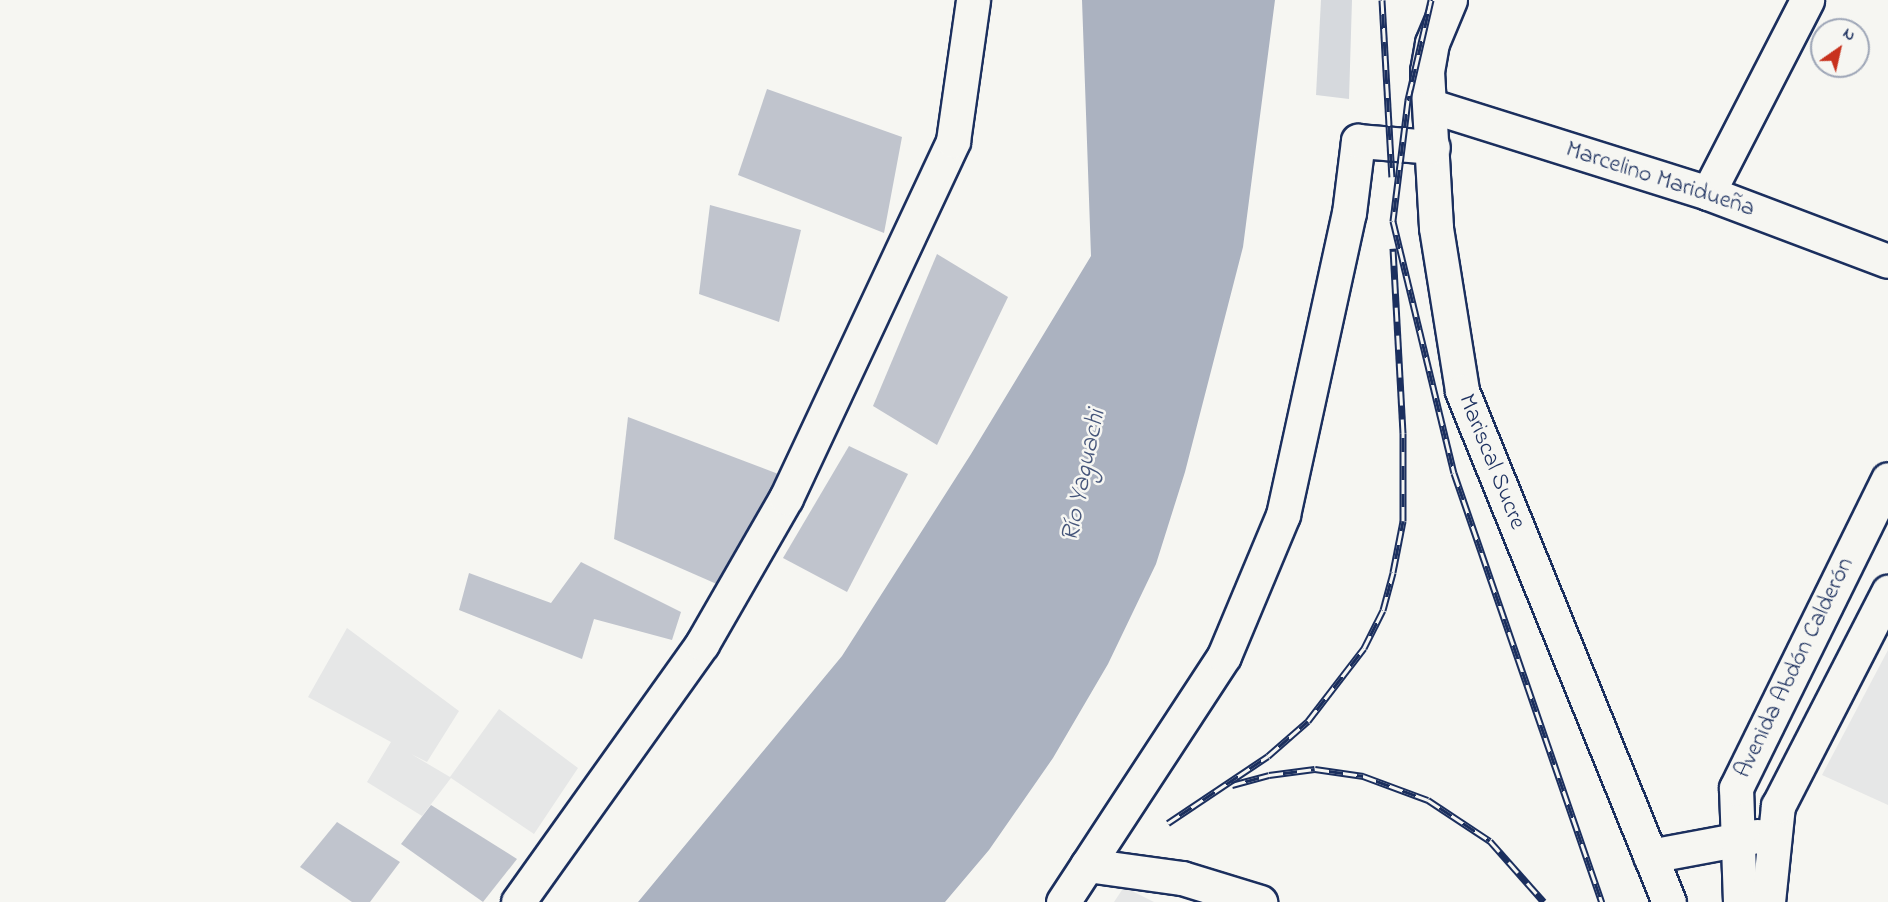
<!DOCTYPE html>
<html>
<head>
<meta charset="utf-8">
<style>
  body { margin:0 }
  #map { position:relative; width:1888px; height:902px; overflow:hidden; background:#f6f6f2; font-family:"Indie Flower",sans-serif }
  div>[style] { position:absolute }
  .built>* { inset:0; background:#e6e7e7 }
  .green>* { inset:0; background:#d6d9dd }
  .water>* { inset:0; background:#abb2c0 }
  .building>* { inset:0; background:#c0c4cd }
  .roads { filter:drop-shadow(2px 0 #1b2f5e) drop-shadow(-2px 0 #1b2f5e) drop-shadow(0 2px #1b2f5e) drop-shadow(0 -2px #1b2f5e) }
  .minor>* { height:33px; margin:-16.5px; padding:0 16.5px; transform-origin:16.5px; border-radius:16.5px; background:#f6f6f2 }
  .rail>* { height:7px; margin-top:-3.5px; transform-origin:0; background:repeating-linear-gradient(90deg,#f6f6f2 0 14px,#1b2f5e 0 28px); box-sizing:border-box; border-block:2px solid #1b2f5e }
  span { translate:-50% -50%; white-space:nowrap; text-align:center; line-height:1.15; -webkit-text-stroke:5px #f6f6f2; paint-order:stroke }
  .street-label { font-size:24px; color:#1b2f5e }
  .water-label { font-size:26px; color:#46567b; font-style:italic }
  .north { position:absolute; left:1810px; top:18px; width:60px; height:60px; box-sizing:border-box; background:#f6f6f2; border:2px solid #9ea6b7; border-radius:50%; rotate:34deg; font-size:16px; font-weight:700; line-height:24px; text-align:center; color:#1b2f5e }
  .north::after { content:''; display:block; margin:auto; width:21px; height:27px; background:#c8321e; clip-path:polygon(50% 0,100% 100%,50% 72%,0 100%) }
</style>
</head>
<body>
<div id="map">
  <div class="built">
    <div style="clip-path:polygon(347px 628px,459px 711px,427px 762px,411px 754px,450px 777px,499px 709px,578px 768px,534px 834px,451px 778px,422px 816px,367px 782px,391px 742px,308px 697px)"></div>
    <div style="clip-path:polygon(1888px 650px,1888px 805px,1822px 775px)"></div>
    <div style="clip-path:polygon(1124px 887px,1154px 902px,1114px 902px)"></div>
  </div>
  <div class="green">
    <div style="clip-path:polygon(1321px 0,1352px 0,1349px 99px,1316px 95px)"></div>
  </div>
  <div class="water">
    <div style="clip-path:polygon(1082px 0,1275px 0,1243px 247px,1185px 472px,1156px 564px,1108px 664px,1053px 758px,989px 850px,945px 902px,638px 902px,842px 656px,971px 454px,1091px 256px)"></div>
  </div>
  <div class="building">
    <div style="clip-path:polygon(767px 89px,902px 137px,884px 233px,738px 175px)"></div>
    <div style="clip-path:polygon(710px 205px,801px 230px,779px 322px,699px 294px)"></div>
    <div style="clip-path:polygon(937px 254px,1008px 297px,937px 445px,873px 406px)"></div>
    <div style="clip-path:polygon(628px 417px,781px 475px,719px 585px,614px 539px)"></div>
    <div style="clip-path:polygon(849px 446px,908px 474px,847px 592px,783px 558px)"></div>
    <div style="clip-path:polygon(581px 562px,681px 612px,672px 640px,594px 619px,582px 659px,459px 610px,469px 573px,551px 603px)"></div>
    <div style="clip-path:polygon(431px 805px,517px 859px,483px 902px,401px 844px)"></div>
    <div style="clip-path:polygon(337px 822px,400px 862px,370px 902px,352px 902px,300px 867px)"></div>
  </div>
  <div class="roads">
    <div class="minor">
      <div style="left:1450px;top:0;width:47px;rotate:112.7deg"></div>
      <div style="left:1432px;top:43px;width:28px;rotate:100deg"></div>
      <div style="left:1427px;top:71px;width:157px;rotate:86.7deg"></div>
      <div style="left:1436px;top:228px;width:165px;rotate:80.9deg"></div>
      <div style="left:1462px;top:391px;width:551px;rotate:67.95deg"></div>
      <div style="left:1431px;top:106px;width:290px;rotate:17.4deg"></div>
      <div style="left:1708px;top:193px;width:192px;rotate:20.7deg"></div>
      <div style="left:1708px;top:193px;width:217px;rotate:-62.8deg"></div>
      <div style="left:1650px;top:856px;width:109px;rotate:-10.6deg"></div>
      <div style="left:1087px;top:865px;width:96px;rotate:7.8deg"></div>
      <div style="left:1182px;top:878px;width:82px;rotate:17.1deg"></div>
      <div style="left:518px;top:902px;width:317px;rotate:-54.5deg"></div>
      <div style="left:702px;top:644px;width:168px;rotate:-60.1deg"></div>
      <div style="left:786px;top:498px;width:394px;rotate:-64.9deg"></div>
      <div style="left:953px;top:141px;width:142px;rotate:-81.9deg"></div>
      <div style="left:1063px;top:902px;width:294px;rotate:-56.8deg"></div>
      <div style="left:1224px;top:656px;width:153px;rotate:-67.3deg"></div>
      <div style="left:1283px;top:515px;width:309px;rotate:-77.7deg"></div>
      <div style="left:1349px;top:213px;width:73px;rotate:-82.9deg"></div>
      <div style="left:1358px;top:141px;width:75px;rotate:4.6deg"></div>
      <div style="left:1740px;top:902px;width:114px;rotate:-92deg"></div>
      <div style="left:1736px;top:788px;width:344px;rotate:-63.8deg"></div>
      <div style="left:1768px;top:902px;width:97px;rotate:-84.1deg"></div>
      <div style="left:1778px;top:806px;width:241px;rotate:-62.8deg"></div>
    </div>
  </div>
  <div class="rail">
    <div style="left:1382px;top:0;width:177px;rotate:86.8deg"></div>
    <div style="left:1431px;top:0;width:103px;rotate:103deg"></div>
    <div style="left:1408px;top:100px;width:122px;rotate:97.1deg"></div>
    <div style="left:1393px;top:221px;width:259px;rotate:76.4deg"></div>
    <div style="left:1454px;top:473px;width:454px;rotate:71deg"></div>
    <div style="left:1232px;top:785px;width:38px;rotate:-15deg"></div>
    <div style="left:1269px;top:775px;width:46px;rotate:-7.4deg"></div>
    <div style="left:1315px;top:769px;width:49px;rotate:8.3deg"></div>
    <div style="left:1363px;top:776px;width:69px;rotate:20.3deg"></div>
    <div style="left:1428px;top:800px;width:74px;rotate:33.5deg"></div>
    <div style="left:1490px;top:841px;width:81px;rotate:48.5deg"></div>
    <div style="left:1168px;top:823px;width:120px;rotate:-33.8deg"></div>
    <div style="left:1268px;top:756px;width:53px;rotate:-41.2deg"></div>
    <div style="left:1308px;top:721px;width:92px;rotate:-52.5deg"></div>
    <div style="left:1364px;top:648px;width:42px;rotate:-63.4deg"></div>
    <div style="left:1383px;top:610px;width:39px;rotate:-75deg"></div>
    <div style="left:1393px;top:572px;width:52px;rotate:-78.9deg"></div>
    <div style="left:1403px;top:521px;width:88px;rotate:-90deg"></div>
    <div style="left:1403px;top:433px;width:185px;rotate:-93.1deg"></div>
  </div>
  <div class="street-label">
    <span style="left:1660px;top:180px;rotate:18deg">Marcelino Maridueña</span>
    <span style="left:1491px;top:462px;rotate:68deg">Mariscal Sucre</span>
    <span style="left:1795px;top:668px;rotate:-64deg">Avenida Abdón Calderón</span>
  </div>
  <div class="water-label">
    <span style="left:1085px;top:476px;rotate:-78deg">Río Yaguachi</span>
  </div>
  <div class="north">N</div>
</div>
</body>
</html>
